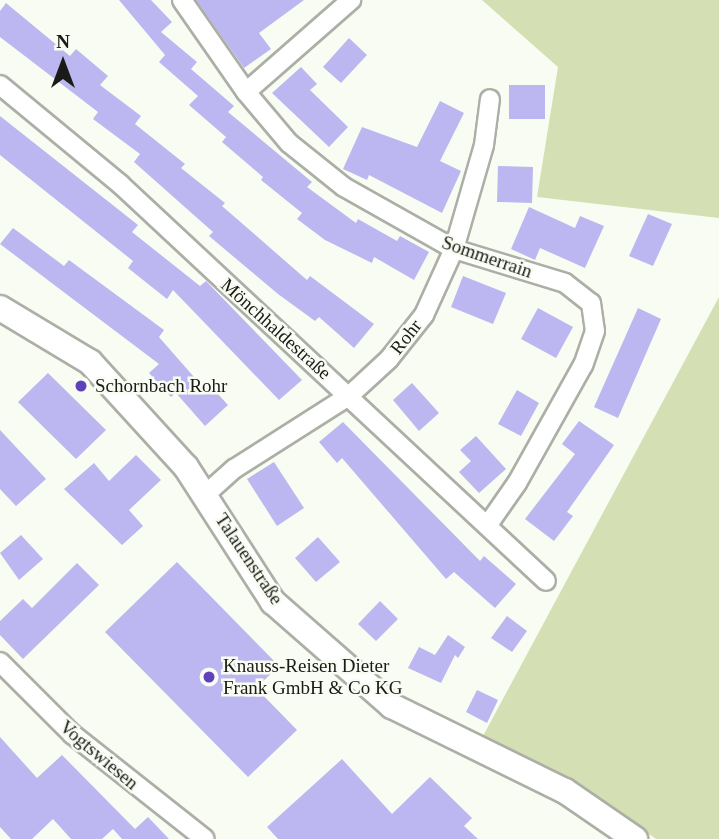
<!DOCTYPE html>
<html>
<head>
<meta charset="utf-8">
<style>
  body { margin:0 }
  #map { position:relative; width:719px; height:839px; overflow:hidden; background:#f9fcf2; font-family:Georgia,serif }
  div>[style] { position:absolute }
  .green>* { inset:0; background:#d4dfb4 }
  .building>* { inset:0; background:#bcb7f0 }
  .roads { filter:drop-shadow(2px 0 #acafa6) drop-shadow(-2px 0 #acafa6) drop-shadow(0 2px #acafa6) drop-shadow(0 -2px #acafa6) }
  .street>* { height:18px; margin:-9px; padding:0 9px; transform-origin:9px; border-radius:9px; background:#fff }
  .secondary>* { height:24px; margin:-12px; padding:0 12px; transform-origin:12px; border-radius:12px; background:#fff }
  .dots>* { width:19px; height:19px; translate:-50% -50%; box-sizing:border-box; border:4px solid #f9fcf2; border-radius:50% }
  span { translate:-50% -50%; white-space:nowrap; text-align:center; line-height:1.15; -webkit-text-stroke:5px #f9fcf2; paint-order:stroke }
  .street-label { font-size:19px; color:#1a1b17 }
  .poi-label { font-size:19px; color:#1a1b17 }
  .left { translate:0 -50%; text-align:left }
  .north { position:absolute; left:28px; top:28px; width:70px; height:70px; -webkit-text-stroke:5px #f9fcf2; paint-order:stroke; rotate:0deg; font-size:19px; font-weight:700; line-height:28px; text-align:center; color:#1a1b17 }
  .north::after { content:''; display:block; margin:auto; width:24px; height:32px; background:#1a1b17; clip-path:polygon(50% 0,100% 100%,50% 72%,0 100%) }
</style>
</head>
<body>
<div id="map">
  <div class="green">
    <div style="clip-path:polygon(482px 0,719px 0,719px 218px,537px 197px,558px 67px)"></div>
    <div style="clip-path:polygon(719px 297px,719px 839px,656px 839px,580px 786px,483px 736px)"></div>
  </div>
  <div class="building">
    <div style="clip-path:polygon(119px 0,151px 0,172px 22px,161px 32px,197px 62px,191px 69px,234px 106px,228px 112px,312px 182px,307px 187px,356px 223px,358px 219px,397px 241px,400px 236px,429px 252px,414px 280px,374px 257px,372px 263px,325px 240px,297px 219px,302px 213px,261px 180px,263px 177px,222px 142px,226px 137px,189px 105px,198px 96px,159px 62px,165px 55px)"></div>
    <div style="clip-path:polygon(196px 0,304px 0,259px 33px,271px 49px,244px 68px)"></div>
    <div style="clip-path:polygon(6px 3px,70px 56px,76px 49px,108px 76px,100px 85px,141px 116px,135px 124px,185px 164px,181px 168px,225px 203px,222px 206px,307px 280px,310px 276px,374px 324px,354px 348px,319px 317px,315px 321px,278px 294px,209px 236px,213px 232px,134px 162px,140px 154px,93px 119px,98px 112px,0 37px,0 11px)"></div>
    <div style="clip-path:polygon(349px 38px,367px 55px,341px 83px,323px 67px)"></div>
    <div style="clip-path:polygon(301px 67px,317px 84px,310px 90px,348px 127px,329px 147px,272px 93px)"></div>
    <div style="clip-path:polygon(509px 85px,545px 85px,545px 119px,509px 119px)"></div>
    <div style="clip-path:polygon(440px 101px,464px 113px,440px 161px,461px 171px,442px 213px,369px 175px,367px 180px,343px 169px,362px 127px,417px 147px)"></div>
    <div style="clip-path:polygon(0 116px,138px 225px,132px 232px,200px 286px,206px 281px,302px 380px,279px 400px,173px 290px,167px 299px,128px 268px,133px 261px,0 155px)"></div>
    <div style="clip-path:polygon(498px 166px,533px 167px,532px 203px,497px 202px)"></div>
    <div style="clip-path:polygon(529px 207px,575px 228px,580px 216px,604px 226px,585px 268px,540px 248px,535px 260px,511px 249px)"></div>
    <div style="clip-path:polygon(648px 214px,672px 224px,653px 266px,629px 256px)"></div>
    <div style="clip-path:polygon(13px 228px,64px 266px,69px 260px,164px 330px,159px 337px,201px 385px,206px 381px,228px 405px,205px 426px,176px 393px,171px 397px,149px 373px,159px 364px,0 244px)"></div>
    <div style="clip-path:polygon(463px 276px,506px 293px,493px 324px,451px 307px)"></div>
    <div style="clip-path:polygon(538px 308px,573px 327px,556px 358px,521px 339px)"></div>
    <div style="clip-path:polygon(638px 308px,661px 319px,618px 418px,594px 407px)"></div>
    <div style="clip-path:polygon(48px 373px,106px 430px,76px 459px,18px 402px)"></div>
    <div style="clip-path:polygon(412px 383px,439px 413px,419px 431px,393px 400px)"></div>
    <div style="clip-path:polygon(517px 390px,539px 403px,521px 436px,498px 424px)"></div>
    <div style="clip-path:polygon(579px 421px,614px 445px,567px 512px,573px 516px,554px 541px,525px 519px,575px 454px,562px 444px)"></div>
    <div style="clip-path:polygon(343px 422px,480px 561px,484px 556px,516px 584px,495px 608px,454px 572px,446px 579px,342px 458px,337px 463px,319px 442px)"></div>
    <div style="clip-path:polygon(0 430px,46px 479px,16px 506px,0 489px)"></div>
    <div style="clip-path:polygon(476px 436px,506px 469px,479px 493px,459px 472px,471px 461px,460px 450px)"></div>
    <div style="clip-path:polygon(136px 455px,161px 480px,129px 510px,143px 526px,122px 545px,64px 489px,94px 463px,109px 481px)"></div>
    <div style="clip-path:polygon(274px 462px,304px 508px,277px 526px,247px 479px)"></div>
    <div style="clip-path:polygon(21px 535px,43px 559px,19px 580px,0 553px)"></div>
    <div style="clip-path:polygon(318px 537px,340px 562px,316px 582px,295px 558px)"></div>
    <div style="clip-path:polygon(177px 562px,279px 666px,256px 688px,297px 730px,248px 777px,105px 632px)"></div>
    <div style="clip-path:polygon(77px 563px,99px 585px,23px 659px,0 635px,0 621px,23px 599px,32px 608px)"></div>
    <div style="clip-path:polygon(380px 601px,398px 619px,376px 641px,358px 624px)"></div>
    <div style="clip-path:polygon(507px 616px,527px 631px,512px 652px,491px 638px)"></div>
    <div style="clip-path:polygon(448px 635px,465px 647px,458px 658px,455px 655px,441px 683px,408px 668px,419px 647px,435px 655px)"></div>
    <div style="clip-path:polygon(477px 690px,498px 700px,487px 723px,466px 712px)"></div>
    <div style="clip-path:polygon(0 737px,37px 778px,62px 755px,135px 829px,148px 817px,169px 839px,122px 839px,113px 829px,102px 839px,71px 839px,53px 819px,32px 839px,11px 839px,0 827px)"></div>
    <div style="clip-path:polygon(342px 759px,392px 814px,430px 777px,472px 818px,464px 826px,478px 839px,278px 839px,267px 827px)"></div>
  </div>
  <div class="roads">
    <div class="street">
      <div style="left:182px;top:0;width:112px;rotate:55.2deg"></div>
      <div style="left:246px;top:92px;width:67px;rotate:49.9deg"></div>
      <div style="left:289px;top:143px;width:70px;rotate:38.7deg"></div>
      <div style="left:344px;top:187px;width:126px;rotate:29.4deg"></div>
      <div style="left:454px;top:249px;width:116px;rotate:17deg"></div>
      <div style="left:565px;top:283px;width:33px;rotate:38deg"></div>
      <div style="left:591px;top:303px;width:28px;rotate:82deg"></div>
      <div style="left:595px;top:331px;width:36px;rotate:109deg"></div>
      <div style="left:583px;top:365px;width:135px;rotate:119.2deg"></div>
      <div style="left:517px;top:483px;width:52px;rotate:124.9deg"></div>
      <div style="left:0;top:85px;width:156px;rotate:39.5deg"></div>
      <div style="left:120px;top:184px;width:582px;rotate:42.98deg"></div>
      <div style="left:246px;top:92px;width:140px;rotate:-41.2deg"></div>
      <div style="left:206px;top:494px;width:38px;rotate:-42deg"></div>
      <div style="left:234px;top:469px;width:138px;rotate:-32.5deg"></div>
      <div style="left:350px;top:395px;width:53px;rotate:-42.7deg"></div>
      <div style="left:389px;top:359px;width:56px;rotate:-51.5deg"></div>
      <div style="left:424px;top:315px;width:72px;rotate:-65.6deg"></div>
      <div style="left:454px;top:249px;width:108px;rotate:-73.9deg"></div>
      <div style="left:484px;top:145px;width:46px;rotate:-82.6deg"></div>
      <div style="left:0;top:662px;width:102px;rotate:45deg"></div>
      <div style="left:72px;top:734px;width:169px;rotate:38.3deg"></div>
    </div>
    <div class="secondary">
      <div style="left:0;top:308px;width:105px;rotate:31deg"></div>
      <div style="left:90px;top:362px;width:142px;rotate:47.6deg"></div>
      <div style="left:186px;top:467px;width:161px;rotate:57.2deg"></div>
      <div style="left:273px;top:602px;width:158px;rotate:41.2deg"></div>
      <div style="left:392px;top:706px;width:193px;rotate:26.2deg"></div>
      <div style="left:565px;top:791px;width:85px;rotate:34.4deg"></div>
    </div>
  </div>
  <div class="dots">
    <div style="left:81px;top:386px;background:#5f42ba"></div>
    <div style="left:209px;top:677px;background:#5f42ba"></div>
  </div>
  <div class="street-label">
    <span style="left:487px;top:257px;rotate:19deg">Sommerrain</span>
    <span style="left:276px;top:329px;rotate:42deg">Mönchhaldestraße</span>
    <span style="left:406px;top:337px;rotate:-52deg">Rohr</span>
    <span style="left:249px;top:559px;rotate:56deg">Talauenstraße</span>
    <span style="left:99px;top:755px;rotate:40deg">Vogtswiesen</span>
  </div>
  <div class="poi-label">
    <span class="left" style="left:95px;top:386px">Schornbach Rohr</span>
    <span class="left" style="left:223px;top:677px">Knauss-Reisen Dieter<br>Frank GmbH &amp; Co KG</span>
  </div>
  <div class="north">N</div>
</div>
</body>
</html>
